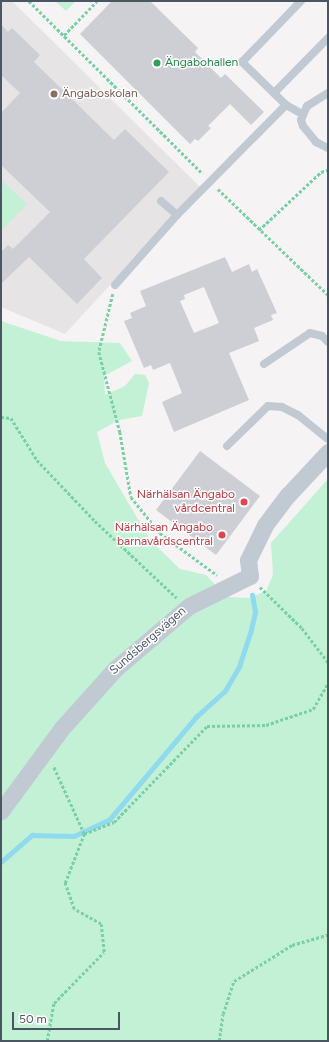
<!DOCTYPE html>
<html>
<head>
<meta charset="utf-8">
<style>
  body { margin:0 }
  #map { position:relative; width:329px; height:1042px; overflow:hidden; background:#f5f3f3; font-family:Figtree,sans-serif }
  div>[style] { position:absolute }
  .education>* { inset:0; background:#e6e4e5 }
  .green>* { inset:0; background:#c3f1d5 }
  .stream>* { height:4.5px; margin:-2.25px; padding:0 2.25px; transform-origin:2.25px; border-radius:2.25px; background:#90daee }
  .building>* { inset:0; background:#cdcfd5 }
  .path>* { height:2.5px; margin-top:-1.25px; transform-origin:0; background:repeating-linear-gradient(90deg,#7ad0a6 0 3px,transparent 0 5px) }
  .lane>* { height:8px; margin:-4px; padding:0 4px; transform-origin:4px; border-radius:4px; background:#c1cad2 }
  .street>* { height:17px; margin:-8.5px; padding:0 8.5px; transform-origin:8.5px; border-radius:8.5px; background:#c1cad2 }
  .dots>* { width:11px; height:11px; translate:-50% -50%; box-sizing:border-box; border:2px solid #fff; border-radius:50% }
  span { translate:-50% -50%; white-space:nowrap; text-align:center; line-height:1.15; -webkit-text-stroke:3px #fff; paint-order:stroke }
  .leisure-label { font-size:12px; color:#27864d }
  .left { translate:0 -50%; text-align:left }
  .education-label { font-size:12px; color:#785e54 }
  .health-label { font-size:12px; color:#be3a42 }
  .right { translate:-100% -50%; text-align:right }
  .street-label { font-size:12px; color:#4a5661 }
  .frame { position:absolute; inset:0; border:2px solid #4a5661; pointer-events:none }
  .scale { position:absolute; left:12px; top:1012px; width:108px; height:18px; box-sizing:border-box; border:2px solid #4a5661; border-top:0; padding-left:5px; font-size:12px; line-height:14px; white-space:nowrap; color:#4a5661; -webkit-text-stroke:3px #fff; paint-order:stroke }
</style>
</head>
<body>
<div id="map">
  <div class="education">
    <div style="clip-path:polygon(1px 1px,12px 1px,200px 187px,65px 334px,1px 307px)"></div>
  </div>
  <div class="green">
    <div style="clip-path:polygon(55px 1px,76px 1px,66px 11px)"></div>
    <div style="clip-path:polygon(1px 180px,27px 204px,1px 231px)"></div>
    <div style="clip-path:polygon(1px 321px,61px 341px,120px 343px,132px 361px,104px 376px,105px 395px,125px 386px,135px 374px,145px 375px,149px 383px,142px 416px,119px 420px,97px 432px,105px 463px,150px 540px,180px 569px,206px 575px,227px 597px,249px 598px,266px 591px,273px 575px,271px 543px,328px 479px,328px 1041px,1px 1041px)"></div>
  </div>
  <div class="stream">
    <div style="left:1px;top:862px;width:41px;rotate:-41.1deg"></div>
    <div style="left:32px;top:835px;width:42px;rotate:1.4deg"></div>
    <div style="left:74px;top:836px;width:38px;rotate:-25deg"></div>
    <div style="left:109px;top:820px;width:135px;rotate:-49.8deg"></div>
    <div style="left:196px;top:717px;width:39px;rotate:-42deg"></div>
    <div style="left:225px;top:691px;width:28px;rotate:-60deg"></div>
    <div style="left:239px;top:667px;width:35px;rotate:-72deg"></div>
    <div style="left:250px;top:634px;width:23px;rotate:-77deg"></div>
    <div style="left:255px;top:612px;width:17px;rotate:-100deg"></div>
  </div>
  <div class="building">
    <div style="clip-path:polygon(112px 1px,150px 1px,198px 48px,195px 52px,221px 78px,225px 74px,264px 112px,251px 125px,230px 104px,208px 126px,211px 128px,198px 141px,195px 139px,190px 144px,80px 34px)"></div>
    <div style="clip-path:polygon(1px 24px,8px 32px,12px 28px,40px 55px,34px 62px,114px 140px,125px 129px,169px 172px,84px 259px,102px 278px,77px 304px,29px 257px,1px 284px,1px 252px,8px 245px,13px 249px,50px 212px,1px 165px,1px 113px,20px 93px,1px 75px)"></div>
    <div style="clip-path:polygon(evenodd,225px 257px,232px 272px,249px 264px,252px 272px,257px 269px,277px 313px,271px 315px,273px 320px,254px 328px,259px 341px,229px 353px,249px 400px,174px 432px,162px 402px,182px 393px,170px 363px,153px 370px,151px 365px,144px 368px,124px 321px,132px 318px,130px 313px,146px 306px,140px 291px,225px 257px,204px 287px,219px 323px,194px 333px,180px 301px,185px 299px,184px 295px,204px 287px)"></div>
    <div style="clip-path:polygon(200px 451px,260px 496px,216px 555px,156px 510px)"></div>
  </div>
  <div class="path">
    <div style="left:29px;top:1px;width:245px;rotate:44.8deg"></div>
    <div style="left:64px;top:35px;width:47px;rotate:-45.9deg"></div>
    <div style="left:218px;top:189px;width:153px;rotate:43.9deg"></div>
    <div style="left:259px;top:230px;width:85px;rotate:-43.1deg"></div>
    <div style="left:321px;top:172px;width:7px;rotate:-16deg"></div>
    <div style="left:113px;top:294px;width:60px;rotate:103.6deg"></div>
    <div style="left:99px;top:352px;width:83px;rotate:75.3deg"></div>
    <div style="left:120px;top:432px;width:66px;rotate:80.4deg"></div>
    <div style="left:131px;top:497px;width:46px;rotate:51.1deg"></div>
    <div style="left:160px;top:533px;width:71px;rotate:36.4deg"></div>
    <div style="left:1px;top:417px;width:10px;rotate:6deg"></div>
    <div style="left:11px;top:418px;width:49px;rotate:58.2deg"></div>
    <div style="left:37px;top:460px;width:84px;rotate:46.4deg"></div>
    <div style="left:95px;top:521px;width:112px;rotate:43.2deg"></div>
    <div style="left:260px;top:587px;width:59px;rotate:44.3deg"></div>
    <div style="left:302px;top:628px;width:43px;rotate:52.6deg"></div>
    <div style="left:84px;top:834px;width:32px;rotate:-22deg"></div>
    <div style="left:114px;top:822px;width:134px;rotate:-45.9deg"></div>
    <div style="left:207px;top:726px;width:59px;rotate:-1deg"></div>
    <div style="left:266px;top:725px;width:50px;rotate:-18.8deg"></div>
    <div style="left:313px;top:709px;width:30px;rotate:-60deg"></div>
    <div style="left:47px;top:1041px;width:39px;rotate:-80deg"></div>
    <div style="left:54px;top:1003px;width:71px;rotate:-45.6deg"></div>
    <div style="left:104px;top:952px;width:28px;rotate:-96deg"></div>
    <div style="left:101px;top:924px;width:31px;rotate:-151deg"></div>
    <div style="left:74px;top:909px;width:28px;rotate:-109deg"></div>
    <div style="left:65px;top:883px;width:53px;rotate:-68.8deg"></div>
    <div style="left:84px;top:834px;width:75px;rotate:-114.5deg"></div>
    <div style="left:219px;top:1041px;width:27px;rotate:-82deg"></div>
    <div style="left:223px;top:1014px;width:35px;rotate:-72deg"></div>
    <div style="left:234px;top:981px;width:68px;rotate:-31.8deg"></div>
    <div style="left:292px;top:945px;width:37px;rotate:-16deg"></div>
  </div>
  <div class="lane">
    <div style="left:301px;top:1px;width:85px;rotate:134deg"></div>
    <div style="left:242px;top:62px;width:62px;rotate:44.3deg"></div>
    <div style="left:286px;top:105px;width:18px;rotate:29deg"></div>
    <div style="left:274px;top:93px;width:77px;rotate:-45.5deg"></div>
    <div style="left:328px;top:93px;width:25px;rotate:148deg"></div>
    <div style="left:307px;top:106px;width:15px;rotate:113deg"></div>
    <div style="left:301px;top:120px;width:6px;rotate:72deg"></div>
    <div style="left:303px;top:126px;width:21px;rotate:51deg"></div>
    <div style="left:316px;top:142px;width:13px;rotate:27deg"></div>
    <div style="left:161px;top:201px;width:21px;rotate:41deg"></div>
    <div style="left:115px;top:285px;width:94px;rotate:-48.5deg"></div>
    <div style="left:177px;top:215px;width:155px;rotate:-45.3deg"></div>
    <div style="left:264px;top:364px;width:55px;rotate:-34deg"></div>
    <div style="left:310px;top:333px;width:12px;rotate:14deg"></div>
    <div style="left:322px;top:336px;width:8px;rotate:45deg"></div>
    <div style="left:227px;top:446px;width:57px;rotate:-44.3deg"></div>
    <div style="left:268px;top:406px;width:14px;rotate:4deg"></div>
    <div style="left:282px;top:407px;width:18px;rotate:27deg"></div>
    <div style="left:298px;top:415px;width:38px;rotate:39deg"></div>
  </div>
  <div class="street">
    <div style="left:1px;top:811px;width:103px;rotate:-53.7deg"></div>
    <div style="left:62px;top:728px;width:79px;rotate:-48.1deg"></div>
    <div style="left:115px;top:669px;width:97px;rotate:-40.4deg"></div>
    <div style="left:189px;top:606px;width:68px;rotate:-26.2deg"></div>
    <div style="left:250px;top:576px;width:16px;rotate:-97deg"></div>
    <div style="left:248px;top:560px;width:39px;rotate:-64deg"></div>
    <div style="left:265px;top:525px;width:38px;rotate:-53deg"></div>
    <div style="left:288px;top:495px;width:59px;rotate:-47.1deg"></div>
  </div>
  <div class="dots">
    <div style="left:157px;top:63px;background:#2e9e5b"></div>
    <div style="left:54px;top:94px;background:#8d6e63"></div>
    <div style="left:244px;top:502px;background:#e0444e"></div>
    <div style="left:222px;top:535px;background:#e0444e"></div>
  </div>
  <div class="leisure-label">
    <span class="left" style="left:165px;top:63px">Ängabohallen</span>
  </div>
  <div class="education-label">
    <span class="left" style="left:62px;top:94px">Ängaboskolan</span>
  </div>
  <div class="health-label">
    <span class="right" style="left:235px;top:502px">Närhälsan Ängabo<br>vårdcentral</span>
    <span class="right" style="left:213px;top:535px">Närhälsan Ängabo<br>barnavårdscentral</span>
  </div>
  <div class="street-label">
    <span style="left:148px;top:641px;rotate:-41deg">Sundsbergsvägen</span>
  </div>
  <div class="frame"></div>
  <div class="scale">50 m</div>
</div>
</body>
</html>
